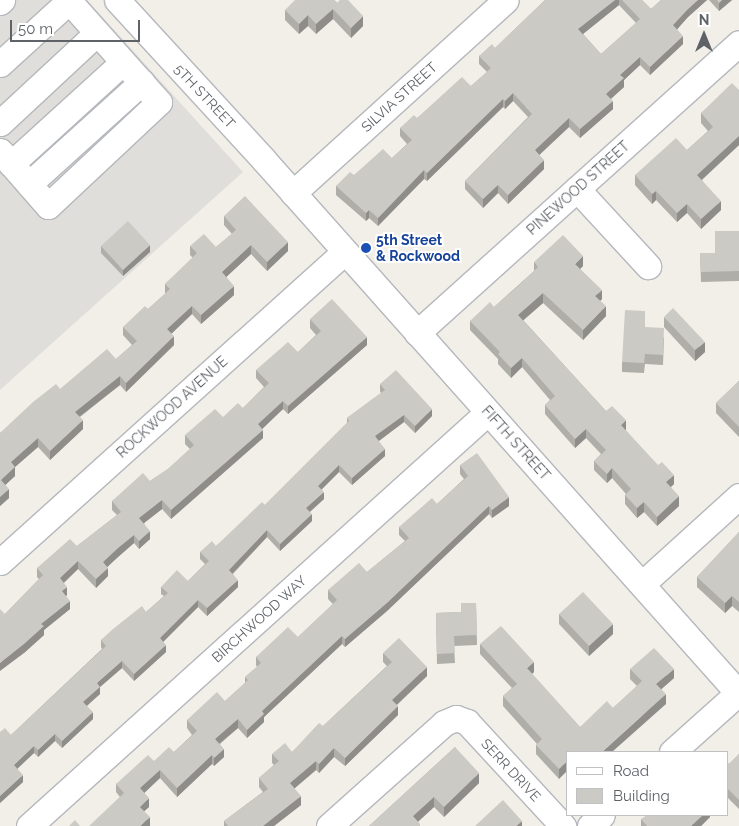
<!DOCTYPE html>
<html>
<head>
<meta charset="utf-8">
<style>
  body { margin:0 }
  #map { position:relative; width:739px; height:826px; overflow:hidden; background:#f1efe8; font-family:Raleway,sans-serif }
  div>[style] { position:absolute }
  .industrial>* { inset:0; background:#e0deda }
  .roads { filter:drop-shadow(1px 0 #b5b8bc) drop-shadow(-1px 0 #b5b8bc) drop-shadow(0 1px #b5b8bc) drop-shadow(0 -1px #b5b8bc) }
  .minor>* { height:25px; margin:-12.5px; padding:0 12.5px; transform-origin:12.5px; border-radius:12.5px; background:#fff }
  .wall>* { inset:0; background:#afaea9 }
  .shaded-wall>* { inset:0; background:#8f8d8a }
  .building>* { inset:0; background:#cccac5 }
  .dots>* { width:14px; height:14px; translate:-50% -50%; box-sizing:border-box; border:2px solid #fff; border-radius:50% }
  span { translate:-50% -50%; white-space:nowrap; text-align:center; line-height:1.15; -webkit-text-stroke:4px #fff; paint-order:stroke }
  .street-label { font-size:14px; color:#5f6368 }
  .transit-label { font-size:14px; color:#164399; font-weight:700 }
  .left { translate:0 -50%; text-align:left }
  .legend { position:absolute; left:566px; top:751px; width:162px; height:65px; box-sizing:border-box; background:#fff; border:1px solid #bfc1c3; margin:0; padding:6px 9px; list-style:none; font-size:15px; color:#5f6368 }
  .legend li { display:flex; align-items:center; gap:10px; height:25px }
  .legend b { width:25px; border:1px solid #bfc1c3 }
  .north { position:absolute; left:679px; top:10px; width:50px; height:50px; -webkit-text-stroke:4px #fff; paint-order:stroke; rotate:0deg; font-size:14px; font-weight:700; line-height:20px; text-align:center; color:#5f6368 }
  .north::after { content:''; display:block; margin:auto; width:18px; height:22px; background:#5f6368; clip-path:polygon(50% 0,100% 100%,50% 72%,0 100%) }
  .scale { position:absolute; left:10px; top:20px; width:130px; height:22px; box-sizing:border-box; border:2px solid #5f6368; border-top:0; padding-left:6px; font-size:15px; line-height:18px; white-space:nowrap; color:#5f6368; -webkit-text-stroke:4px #fff; paint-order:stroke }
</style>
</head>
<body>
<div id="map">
  <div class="industrial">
    <div style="clip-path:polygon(0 0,87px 0,243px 172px,0 390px)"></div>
  </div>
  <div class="roads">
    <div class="minor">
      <div style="left:117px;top:0;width:216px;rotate:47.4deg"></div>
      <div style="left:263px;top:159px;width:716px;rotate:48.34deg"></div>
      <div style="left:0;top:2px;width:3px;rotate:-45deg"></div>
      <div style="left:0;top:64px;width:93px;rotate:-42.4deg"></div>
      <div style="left:0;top:123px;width:132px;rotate:-42.9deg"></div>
      <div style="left:0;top:151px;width:73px;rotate:48.9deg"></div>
      <div style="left:48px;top:206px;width:152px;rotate:-43.1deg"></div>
      <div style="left:159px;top:102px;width:137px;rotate:-131.7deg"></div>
      <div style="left:11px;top:164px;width:151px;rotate:-42.3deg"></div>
      <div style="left:29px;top:184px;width:152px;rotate:-42.1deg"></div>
      <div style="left:577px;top:189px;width:105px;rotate:47.3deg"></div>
      <div style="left:293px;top:193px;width:287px;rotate:-42.2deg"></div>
      <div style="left:417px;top:333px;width:433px;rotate:-42deg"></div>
      <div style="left:0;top:562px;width:463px;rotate:-42deg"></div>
      <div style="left:642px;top:584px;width:131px;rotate:-42.2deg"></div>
      <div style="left:672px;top:752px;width:89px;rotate:-41.8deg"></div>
      <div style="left:29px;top:826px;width:618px;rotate:-42.05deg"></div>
      <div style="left:329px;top:826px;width:154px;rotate:-41.8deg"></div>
      <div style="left:444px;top:723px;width:13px;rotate:-23deg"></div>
      <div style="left:456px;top:718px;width:12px;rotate:20deg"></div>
      <div style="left:467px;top:722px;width:142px;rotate:47.3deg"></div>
      <div style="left:590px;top:826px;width:16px;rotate:-43deg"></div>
    </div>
  </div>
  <div class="wall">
    <div style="clip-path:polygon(334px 0,363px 26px,351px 38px,333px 19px,316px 34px,308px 26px,299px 34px,285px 20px,285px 10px)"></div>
    <div style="clip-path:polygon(evenodd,545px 0,642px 0,651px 9px,661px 0,707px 0,688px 17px,677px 29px,683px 44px,650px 75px,640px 65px,624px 80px,624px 87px,611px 99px,613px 109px,580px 138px,569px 127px,539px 155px,544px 169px,508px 204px,498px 193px,483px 208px,465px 189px,465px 181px,528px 117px,513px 101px,505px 109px,503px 107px,427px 181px,424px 179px,378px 226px,369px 218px,366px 221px,336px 195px,336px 186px,354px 175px,392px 158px,407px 144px,400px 136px,400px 128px,471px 86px,487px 72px,479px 64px,479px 56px,495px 48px,545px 0,619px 5px,636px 23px,601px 54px,583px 34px,619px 5px)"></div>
    <div style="clip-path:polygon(709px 0,732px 0,719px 11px)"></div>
    <div style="clip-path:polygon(739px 90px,739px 145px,702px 180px,721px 210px,701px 229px,687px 213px,677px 222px,656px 200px,652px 204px,635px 185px,635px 175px,687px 150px,708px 131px,701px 123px,701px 113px)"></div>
    <div style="clip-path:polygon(224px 216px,288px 251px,267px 271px,251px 254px,226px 277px,234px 295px,201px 324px,192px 314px,171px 334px,174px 345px,126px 392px,120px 385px,80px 417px,83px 429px,50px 460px,38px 447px,15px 467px,15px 476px,5px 485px,9px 498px,0 506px,0 433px,60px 389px,116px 359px,132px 345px,123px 335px,123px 327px,148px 309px,166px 293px,165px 293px,165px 284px,193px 258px,190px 255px,190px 246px,216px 247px,232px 234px,224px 225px)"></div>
    <div style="clip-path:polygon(739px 231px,739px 281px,701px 282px,700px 253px,715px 253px)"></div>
    <div style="clip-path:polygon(101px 246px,150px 252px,123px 276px,101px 253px)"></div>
    <div style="clip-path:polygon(534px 262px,583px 266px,580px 269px,602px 299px,600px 301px,606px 316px,583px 340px,543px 303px,523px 320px,606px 411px,626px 430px,626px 431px,674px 484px,671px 487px,679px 506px,657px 526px,644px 512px,637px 518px,625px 504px,625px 495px,626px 494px,612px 478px,607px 483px,594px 470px,594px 461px,601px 454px,586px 438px,575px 448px,545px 414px,545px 405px,550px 400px,522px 367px,511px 378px,498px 364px,498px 359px,470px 330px,470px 321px,494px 307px,534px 271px)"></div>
    <div style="clip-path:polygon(664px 317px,705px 352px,695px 361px,664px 327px)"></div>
    <div style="clip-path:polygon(310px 319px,367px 345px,288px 414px,283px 409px,262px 429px,263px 438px,171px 519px,162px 509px,144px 523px,150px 539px,139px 549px,134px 543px,118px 557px,107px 567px,108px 576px,96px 588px,78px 569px,64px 583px,67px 595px,66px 596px,70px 609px,44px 630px,44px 635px,24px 653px,5px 614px,39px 579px,37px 577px,37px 568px,77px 546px,117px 515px,112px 510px,112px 501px,150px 481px,168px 469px,190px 449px,185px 444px,185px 435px,243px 408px,264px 387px,256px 378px,256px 370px,298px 352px,316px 335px,310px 328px)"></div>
    <div style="clip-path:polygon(645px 327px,664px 338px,663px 365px,645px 364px,644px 373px,622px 372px,622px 362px)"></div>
    <div style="clip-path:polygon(739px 381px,739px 437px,716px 413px,716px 403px)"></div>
    <div style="clip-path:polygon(380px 384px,432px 416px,415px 433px,404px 422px,378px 441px,385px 456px,352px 485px,339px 472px,322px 489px,324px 499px,310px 512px,312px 521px,280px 551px,267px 537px,233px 574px,238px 587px,207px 616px,198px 607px,163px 642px,166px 652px,134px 681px,122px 668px,100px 687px,100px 694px,87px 706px,93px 719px,62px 748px,55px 741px,38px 757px,34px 753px,17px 768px,23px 782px,0 803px,0 732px,11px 735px,102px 649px,101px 647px,101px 640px,146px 612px,164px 596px,161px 594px,161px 587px,188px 581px,205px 564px,200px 559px,200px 552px,216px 546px,265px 505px,347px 423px,347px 418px,381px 393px,380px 391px)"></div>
    <div style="clip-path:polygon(460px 465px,509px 506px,492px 518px,489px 514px,387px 611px,345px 647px,342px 644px,264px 717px,264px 722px,247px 738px,238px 728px,220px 744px,224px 757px,214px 766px,212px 764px,177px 797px,160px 778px,144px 793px,149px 807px,144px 811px,150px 826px,110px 807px,120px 797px,116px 792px,116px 784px,154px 761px,174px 752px,192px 735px,187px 728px,187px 720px,225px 701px,245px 683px,245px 677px,257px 667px,256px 665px,256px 657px,298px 637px,333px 604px,328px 599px,328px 590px,367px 572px,405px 541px,399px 535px,399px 527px,437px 504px,464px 479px,460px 474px)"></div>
    <div style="clip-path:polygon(739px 532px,739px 612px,732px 606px,725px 613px,697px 587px,697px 577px)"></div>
    <div style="clip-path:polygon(476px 603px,477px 645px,454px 646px,455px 663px,437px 664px,436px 613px,461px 612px)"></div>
    <div style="clip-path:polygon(559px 614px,613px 634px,589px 656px,559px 624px)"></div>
    <div style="clip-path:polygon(480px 644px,534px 672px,532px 674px,580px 727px,613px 708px,637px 686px,630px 679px,630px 669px,674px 678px,661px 689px,666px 704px,568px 752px,559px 779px,536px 754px,536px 745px,537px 744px,503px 706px,503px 696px,512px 688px,480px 654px)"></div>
    <div style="clip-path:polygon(383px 653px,427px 676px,397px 705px,398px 715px,345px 766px,334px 757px,319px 773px,316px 770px,294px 789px,301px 805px,274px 826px,224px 826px,224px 821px,263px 792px,259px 787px,259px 778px,274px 765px,272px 763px,272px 754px,292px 752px,323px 726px,387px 666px,383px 662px)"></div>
    <div style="clip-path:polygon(455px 747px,479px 783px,444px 817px,434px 807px,418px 822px,420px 826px,369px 826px)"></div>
    <div style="clip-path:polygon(739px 754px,739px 809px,728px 798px,728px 763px,729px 764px)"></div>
    <div style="clip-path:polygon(710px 815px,710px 817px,701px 826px,641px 826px,641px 819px)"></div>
  </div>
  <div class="shaded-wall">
    <div style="clip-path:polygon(615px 0,619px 0,619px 5px,578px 38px,578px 29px)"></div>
    <div style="clip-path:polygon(698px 0,707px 0,688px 17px,673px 34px,673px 25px,688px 9px)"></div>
    <div style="clip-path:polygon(722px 0,732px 0,719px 11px,719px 3px)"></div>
    <div style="clip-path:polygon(333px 9px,333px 19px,316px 34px,316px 24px)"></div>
    <div style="clip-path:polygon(308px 15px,308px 26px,299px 34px,299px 24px)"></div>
    <div style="clip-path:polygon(363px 16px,363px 26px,351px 38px,351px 28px)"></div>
    <div style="clip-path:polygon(683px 36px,683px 44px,650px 75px,650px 67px)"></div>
    <div style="clip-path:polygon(640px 57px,640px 65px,624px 80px,624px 87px,606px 103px,606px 94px,620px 75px)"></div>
    <div style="clip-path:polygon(513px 93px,513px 101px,505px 109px,505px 101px)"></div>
    <div style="clip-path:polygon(503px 99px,503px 107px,427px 181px,427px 173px)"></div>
    <div style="clip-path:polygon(613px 101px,613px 109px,580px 138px,580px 129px)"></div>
    <div style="clip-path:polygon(569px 118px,569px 127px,535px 159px,535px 150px)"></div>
    <div style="clip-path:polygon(739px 136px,739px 145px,697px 184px,697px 175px)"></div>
    <div style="clip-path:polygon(544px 160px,544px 169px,508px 204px,508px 195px)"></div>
    <div style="clip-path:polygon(424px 170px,424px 179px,378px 226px,378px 218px)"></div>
    <div style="clip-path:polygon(498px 185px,498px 193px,483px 208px,483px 199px)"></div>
    <div style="clip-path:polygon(656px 191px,656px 200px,652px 204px,652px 194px)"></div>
    <div style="clip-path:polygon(721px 201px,721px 210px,701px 229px,701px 219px)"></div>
    <div style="clip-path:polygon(687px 204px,687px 213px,677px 222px,677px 213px)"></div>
    <div style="clip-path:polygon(369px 210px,369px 218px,366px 221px,366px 213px)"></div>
    <div style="clip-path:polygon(288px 242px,288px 251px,267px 271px,267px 262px)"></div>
    <div style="clip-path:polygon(150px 245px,150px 252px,123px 276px,123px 270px)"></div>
    <div style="clip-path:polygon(251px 245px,251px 254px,222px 281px,222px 272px)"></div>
    <div style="clip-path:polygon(583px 256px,583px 266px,575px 274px,575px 264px)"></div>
    <div style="clip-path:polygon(234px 286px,234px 295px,201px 324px,201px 315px)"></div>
    <div style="clip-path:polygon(602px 290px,602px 299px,595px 306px,595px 296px)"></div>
    <div style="clip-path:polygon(543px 293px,543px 303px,518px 325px,518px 315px)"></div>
    <div style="clip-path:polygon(192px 306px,192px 314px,167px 338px,167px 329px)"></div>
    <div style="clip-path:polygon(606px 306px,606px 316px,583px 340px,583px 330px)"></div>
    <div style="clip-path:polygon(174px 336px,174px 345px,126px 392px,126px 383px)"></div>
    <div style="clip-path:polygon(367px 337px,367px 345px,288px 414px,288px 406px)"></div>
    <div style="clip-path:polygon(705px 342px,705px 352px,695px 361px,695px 350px)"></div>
    <div style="clip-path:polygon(522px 358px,522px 367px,511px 378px,511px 368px)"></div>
    <div style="clip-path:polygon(120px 376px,120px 385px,75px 420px,75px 412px)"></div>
    <div style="clip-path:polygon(283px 401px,283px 409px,258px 433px,258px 424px)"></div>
    <div style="clip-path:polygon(432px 409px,432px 416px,415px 433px,415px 426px)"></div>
    <div style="clip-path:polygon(404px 415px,404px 422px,375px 444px,375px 436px)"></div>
    <div style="clip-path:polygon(83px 420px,83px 429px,50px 460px,50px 451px)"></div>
    <div style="clip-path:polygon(626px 420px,626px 430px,621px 435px,621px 425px)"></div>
    <div style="clip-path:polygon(586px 429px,586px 438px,575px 448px,575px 439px)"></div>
    <div style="clip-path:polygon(263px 430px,263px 438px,171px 519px,171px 510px)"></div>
    <div style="clip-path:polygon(38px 438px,38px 447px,15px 467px,15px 476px,1px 489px,1px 480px,11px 462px)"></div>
    <div style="clip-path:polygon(385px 449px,385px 456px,352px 485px,352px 478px)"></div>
    <div style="clip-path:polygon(339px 465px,339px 472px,318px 493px,318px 486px)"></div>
    <div style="clip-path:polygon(612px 468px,612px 478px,607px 483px,607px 474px)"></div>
    <div style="clip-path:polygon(674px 475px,674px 484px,666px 491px,666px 482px)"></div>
    <div style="clip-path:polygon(9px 489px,9px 498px,0 506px,0 497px)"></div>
    <div style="clip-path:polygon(324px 492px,324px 499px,306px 515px,306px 508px)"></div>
    <div style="clip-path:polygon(679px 496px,679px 506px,657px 526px,657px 517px)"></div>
    <div style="clip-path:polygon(509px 497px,509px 506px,492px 518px,492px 510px)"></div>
    <div style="clip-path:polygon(162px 500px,162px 509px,139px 527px,139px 518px)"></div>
    <div style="clip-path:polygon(644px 502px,644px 512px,637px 518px,637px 508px)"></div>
    <div style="clip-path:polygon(489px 506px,489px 514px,387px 611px,345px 647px,345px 639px)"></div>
    <div style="clip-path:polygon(312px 514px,312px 521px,280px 551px,280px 544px)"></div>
    <div style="clip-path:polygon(267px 530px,267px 537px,229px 577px,229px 570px)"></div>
    <div style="clip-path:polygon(150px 531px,150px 539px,139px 549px,139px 541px)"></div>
    <div style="clip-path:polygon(134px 535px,134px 543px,118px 557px,103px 571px,103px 562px,118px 548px)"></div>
    <div style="clip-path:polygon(78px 561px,78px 569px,60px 586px,60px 578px)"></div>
    <div style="clip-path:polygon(108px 568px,108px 576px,96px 588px,96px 579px)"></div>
    <div style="clip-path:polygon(238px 580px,238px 587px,207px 616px,207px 608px)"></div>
    <div style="clip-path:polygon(67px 587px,67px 595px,62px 600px,62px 591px)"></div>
    <div style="clip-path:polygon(732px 596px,732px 606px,725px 613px,725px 603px)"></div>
    <div style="clip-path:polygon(198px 600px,198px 607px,160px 645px,160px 638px)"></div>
    <div style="clip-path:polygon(70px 601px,70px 609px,44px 630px,44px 635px,24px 653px,0 671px,0 663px,41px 624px)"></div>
    <div style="clip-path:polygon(613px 624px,613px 634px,589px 656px,589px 646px)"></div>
    <div style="clip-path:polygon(342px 636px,342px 644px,264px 717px,264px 722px,247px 738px,247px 730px,262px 711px)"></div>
    <div style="clip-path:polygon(166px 645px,166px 652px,134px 681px,134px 674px)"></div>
    <div style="clip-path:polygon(122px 661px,122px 668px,100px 687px,100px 694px,83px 709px,83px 702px,97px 683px)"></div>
    <div style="clip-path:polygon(534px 662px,534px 672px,527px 678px,527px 668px)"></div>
    <div style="clip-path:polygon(427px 667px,427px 676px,392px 709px,392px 700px)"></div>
    <div style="clip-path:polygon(674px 669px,674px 678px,656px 694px,656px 684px)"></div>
    <div style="clip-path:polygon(666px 694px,666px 704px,612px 752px,602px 752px)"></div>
    <div style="clip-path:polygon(398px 706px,398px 715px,345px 766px,345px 758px)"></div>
    <div style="clip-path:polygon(93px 712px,93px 719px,62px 748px,62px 741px)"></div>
    <div style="clip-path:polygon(238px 719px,238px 728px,215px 747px,215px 739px)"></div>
    <div style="clip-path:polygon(55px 734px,55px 741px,38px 757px,38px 750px)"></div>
    <div style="clip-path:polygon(34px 746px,34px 753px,14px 772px,14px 765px)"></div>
    <div style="clip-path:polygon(334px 748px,334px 757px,319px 773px,319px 764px)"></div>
    <div style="clip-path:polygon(224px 749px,224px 757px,214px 766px,214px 758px)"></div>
    <div style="clip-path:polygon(212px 755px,212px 764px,177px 797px,177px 788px)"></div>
    <div style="clip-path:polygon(568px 760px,568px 770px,559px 779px,559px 769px)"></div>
    <div style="clip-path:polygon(316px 761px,316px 770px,290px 792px,290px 783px)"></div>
    <div style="clip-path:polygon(160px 770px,160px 778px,140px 797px,140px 788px)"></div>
    <div style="clip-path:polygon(479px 773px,479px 783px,444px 817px,444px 807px)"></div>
    <div style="clip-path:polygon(23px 775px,23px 782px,0 803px,0 796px)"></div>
    <div style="clip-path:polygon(301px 796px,301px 805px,274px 826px,263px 826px)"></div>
    <div style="clip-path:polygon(434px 797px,434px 807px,413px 826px,413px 816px)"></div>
    <div style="clip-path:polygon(149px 798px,149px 807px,140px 815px,140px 807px)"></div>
    <div style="clip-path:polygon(703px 815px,710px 815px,710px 817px,701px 826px,691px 826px)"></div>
    <div style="clip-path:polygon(150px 817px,150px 826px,140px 826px)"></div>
    <div style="clip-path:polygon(522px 821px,522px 826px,516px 826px)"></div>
  </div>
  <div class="building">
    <div style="clip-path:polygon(295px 0,334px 0,337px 3px,340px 0,348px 0,363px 16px,351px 28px,333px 9px,316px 24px,308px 15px,299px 24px,285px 10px)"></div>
    <div style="clip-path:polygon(545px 0,615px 0,578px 29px,601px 54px,640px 19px,622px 0,642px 0,651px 9px,661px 0,698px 0,688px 9px,673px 25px,683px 36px,650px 67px,640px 57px,620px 75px,624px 78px,606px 94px,613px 101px,580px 129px,569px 118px,535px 150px,544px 160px,508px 195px,498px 185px,483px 199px,465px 181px,532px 114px,513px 93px,505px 101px,503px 99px,427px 173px,424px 170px,378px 218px,369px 210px,366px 213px,336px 186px,350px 172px,354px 175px,383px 149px,392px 158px,412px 140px,400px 128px,414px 115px,417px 118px,462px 77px,471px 86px,491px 68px,479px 56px,492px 44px,495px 48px)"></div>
    <div style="clip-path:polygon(717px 0,722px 0,719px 3px)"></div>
    <div style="clip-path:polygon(732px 83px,739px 90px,739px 136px,697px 175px,721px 201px,701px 219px,687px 204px,677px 213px,656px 191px,652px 194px,635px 175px,676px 138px,687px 150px,713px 127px,701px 113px)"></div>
    <div style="clip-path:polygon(245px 196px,288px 242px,267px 262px,251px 245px,222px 272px,234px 286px,201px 315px,192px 306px,167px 329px,174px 336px,126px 383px,120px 376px,75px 412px,83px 420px,50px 451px,38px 438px,11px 462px,15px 467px,1px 480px,9px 489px,0 497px,0 433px,33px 402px,56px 384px,60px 389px,107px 349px,116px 359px,137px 341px,123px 327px,145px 306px,148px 309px,170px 289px,165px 284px,197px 253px,190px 246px,204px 234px,216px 247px,236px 230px,224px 216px)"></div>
    <div style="clip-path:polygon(128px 221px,150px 245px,123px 270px,101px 246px)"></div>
    <div style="clip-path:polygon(715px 231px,739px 231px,739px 271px,701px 272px,700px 253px,715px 253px)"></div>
    <div style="clip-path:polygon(563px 235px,583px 256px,575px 264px,602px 290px,595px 296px,606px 306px,583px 330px,543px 293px,518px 315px,606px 411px,612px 406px,626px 420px,621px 425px,658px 465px,662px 462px,674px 475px,666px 482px,679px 496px,657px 517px,644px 502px,637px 508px,625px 495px,631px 489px,612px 468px,607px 474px,594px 461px,606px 450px,586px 429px,575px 439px,545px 405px,555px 396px,522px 358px,511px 368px,498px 354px,500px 352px,470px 321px,490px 302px,494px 307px,516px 288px,538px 267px,534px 262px)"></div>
    <div style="clip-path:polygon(332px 299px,367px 337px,288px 406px,283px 401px,258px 424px,263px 430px,171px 510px,162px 500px,139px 518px,150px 531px,139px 541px,134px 535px,118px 548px,103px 562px,108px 568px,96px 579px,78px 561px,60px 578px,67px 587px,62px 591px,70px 601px,41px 624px,44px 626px,24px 644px,0 663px,0 609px,5px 614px,43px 575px,37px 568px,70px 539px,77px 546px,121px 512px,112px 501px,143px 473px,150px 481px,168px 469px,194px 445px,185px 435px,215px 409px,223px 417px,238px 403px,243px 408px,269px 383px,256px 370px,288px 342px,298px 352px,321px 331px,310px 319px)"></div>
    <div style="clip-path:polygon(673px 308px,705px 342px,695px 350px,664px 317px)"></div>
    <div style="clip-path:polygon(625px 310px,645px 311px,645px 327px,664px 328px,663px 355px,645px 354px,644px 363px,622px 362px)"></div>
    <div style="clip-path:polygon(396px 370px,432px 409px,415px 426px,404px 415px,375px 436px,385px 449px,352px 478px,339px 465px,318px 486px,324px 492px,306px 508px,312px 514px,280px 544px,267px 530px,229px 570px,238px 580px,207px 608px,198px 600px,160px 638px,166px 645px,134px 674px,122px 661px,97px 683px,100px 687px,83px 702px,93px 712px,62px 741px,55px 734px,38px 750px,34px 746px,14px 765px,23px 775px,0 796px,0 732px,5px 728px,11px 735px,106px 646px,101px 640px,113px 629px,142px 606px,146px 612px,168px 593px,161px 587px,177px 570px,188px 581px,209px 561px,200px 552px,212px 541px,216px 546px,262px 502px,265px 505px,349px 421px,347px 418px,385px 390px,380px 384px)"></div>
    <div style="clip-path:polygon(739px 381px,739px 427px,716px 403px)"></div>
    <div style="clip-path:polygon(477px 453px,509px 497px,492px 510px,489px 506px,387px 603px,345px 639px,342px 636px,262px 711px,264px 714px,247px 730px,238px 719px,215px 739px,224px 749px,214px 758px,212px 755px,177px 788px,160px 770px,140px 788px,149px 798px,140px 807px,150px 817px,140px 826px,89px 826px,124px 793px,116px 784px,148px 755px,154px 761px,169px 747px,174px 752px,197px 731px,187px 720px,217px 692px,225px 701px,248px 680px,245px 677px,261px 663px,256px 657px,288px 627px,298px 637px,337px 600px,328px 590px,359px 563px,367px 572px,409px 538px,399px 527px,432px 498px,437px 504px,468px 476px,460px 465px)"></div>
    <div style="clip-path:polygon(739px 532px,739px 602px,732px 596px,725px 603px,697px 577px)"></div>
    <div style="clip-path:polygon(583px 592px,613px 624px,589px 646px,559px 614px)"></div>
    <div style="clip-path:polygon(461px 603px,476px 603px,477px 635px,454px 636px,455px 653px,437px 654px,436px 613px,461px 612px)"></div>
    <div style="clip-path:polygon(501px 626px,534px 662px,527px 668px,580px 727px,607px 701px,613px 708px,642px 681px,630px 669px,654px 648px,674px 669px,656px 684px,666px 694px,602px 752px,568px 752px,568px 760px,559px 769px,536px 745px,542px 739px,503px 696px,517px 684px,480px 644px)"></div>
    <div style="clip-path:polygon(399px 638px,427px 667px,392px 700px,398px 706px,345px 758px,334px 748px,319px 764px,316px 761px,290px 783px,301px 796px,263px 826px,228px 826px,224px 821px,268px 789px,259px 778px,279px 761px,272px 754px,285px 743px,292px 752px,319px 723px,323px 726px,392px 662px,383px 653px)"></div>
    <div style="clip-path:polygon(455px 747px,479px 773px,444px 807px,434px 797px,413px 816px,420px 824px,419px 826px,369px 826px)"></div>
    <div style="clip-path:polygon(739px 754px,739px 800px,728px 789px,728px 763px,729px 764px)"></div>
    <div style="clip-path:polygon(503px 800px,522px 821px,516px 826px,475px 826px)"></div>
    <div style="clip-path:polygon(647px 815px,703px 815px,691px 826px,647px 826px,641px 819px)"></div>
    <div style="clip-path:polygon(75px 820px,80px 826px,69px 826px)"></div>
  </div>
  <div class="dots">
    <div style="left:366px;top:248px;background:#1a4fb4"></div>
  </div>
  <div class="street-label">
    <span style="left:205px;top:96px;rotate:47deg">5TH STREET</span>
    <span style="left:399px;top:97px;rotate:-42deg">SILVIA STREET</span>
    <span style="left:578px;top:188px;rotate:-42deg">PINEWOOD STREET</span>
    <span style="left:172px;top:407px;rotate:-42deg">ROCKWOOD AVENUE</span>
    <span style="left:516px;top:443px;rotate:48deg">FIFTH STREET</span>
    <span style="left:259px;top:619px;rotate:-42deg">BIRCHWOOD WAY</span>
    <span style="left:511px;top:770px;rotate:47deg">SERR DRIVE</span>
  </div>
  <div class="transit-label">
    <span class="left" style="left:376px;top:248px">5th Street<br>&amp; Rockwood</span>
  </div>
  <ul class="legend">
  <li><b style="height:6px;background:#fff"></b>Road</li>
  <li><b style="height:14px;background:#cccac5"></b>Building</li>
  </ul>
  <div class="north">N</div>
  <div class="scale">50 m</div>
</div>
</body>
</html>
